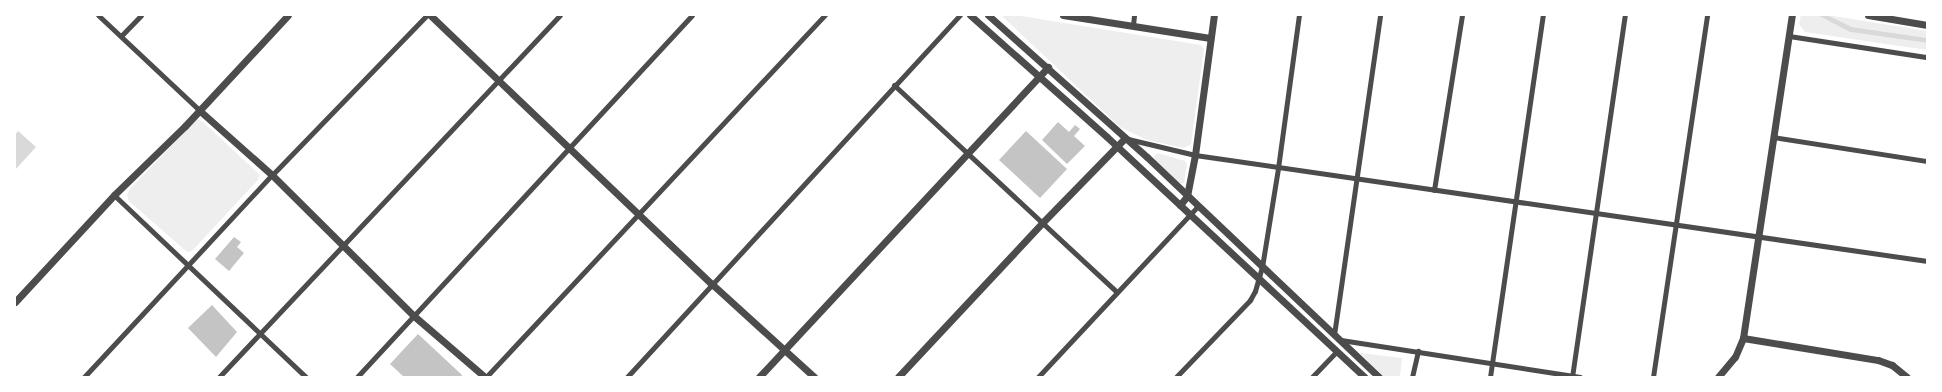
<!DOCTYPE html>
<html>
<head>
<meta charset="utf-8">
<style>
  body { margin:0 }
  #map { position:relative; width:1942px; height:392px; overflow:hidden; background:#fff; font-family:"Varela Round",sans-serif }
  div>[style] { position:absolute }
  .green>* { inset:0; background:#eee }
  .water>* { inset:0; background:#d9d9d9 }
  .building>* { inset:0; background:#c4c4c4 }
  .minor>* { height:5px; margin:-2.5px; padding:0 2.5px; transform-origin:2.5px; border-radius:2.5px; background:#4c4c4c }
  .tertiary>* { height:7px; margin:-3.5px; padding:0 3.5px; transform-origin:3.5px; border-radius:3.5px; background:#4c4c4c }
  span { translate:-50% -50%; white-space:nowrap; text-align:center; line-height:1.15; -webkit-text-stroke:5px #fff; paint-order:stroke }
  .frame { position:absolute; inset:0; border:16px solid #fff; pointer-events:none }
</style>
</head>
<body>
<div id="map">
  <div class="green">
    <div style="clip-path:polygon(1014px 15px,1201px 45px,1204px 49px,1191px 144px,1184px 148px,1147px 140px,1120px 127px,1002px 16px)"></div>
    <div style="clip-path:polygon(1801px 15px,1817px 15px,1850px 32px,1927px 43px,1927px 50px,1805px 32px,1799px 24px)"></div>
    <div style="clip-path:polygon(1827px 15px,1927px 31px,1927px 38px,1852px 27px)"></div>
    <div style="clip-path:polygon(197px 119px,203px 122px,260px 175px,257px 181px,192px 251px,187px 252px,129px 201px,127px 195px,129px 190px)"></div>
    <div style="clip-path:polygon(1158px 153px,1185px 161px,1187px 164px,1184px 183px,1180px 183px,1155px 160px,1154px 156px)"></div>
    <div style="clip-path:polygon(1360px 353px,1402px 358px,1400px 377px,1384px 377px)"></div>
  </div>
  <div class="water">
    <div style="clip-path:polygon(1817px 15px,1827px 15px,1852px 27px,1927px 38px,1927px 43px,1850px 32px)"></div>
    <div style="clip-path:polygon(18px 131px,36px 147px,15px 170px,15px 135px)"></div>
  </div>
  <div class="building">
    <div style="clip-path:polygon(1058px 122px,1069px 132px,1075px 125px,1080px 129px,1074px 136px,1085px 146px,1067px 164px,1042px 140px)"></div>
    <div style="clip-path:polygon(1026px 131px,1067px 169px,1040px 198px,999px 160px)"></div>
    <div style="clip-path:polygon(234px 237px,241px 242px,237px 247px,244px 253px,229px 271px,215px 259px)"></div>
    <div style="clip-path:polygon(212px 305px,237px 332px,216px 357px,188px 328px)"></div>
    <div style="clip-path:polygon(418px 334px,462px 375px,461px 377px,404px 377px,390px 364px)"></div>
  </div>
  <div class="minor">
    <div style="left:98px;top:15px;width:139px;rotate:43.2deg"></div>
    <div style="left:1133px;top:25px;width:10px;rotate:-84deg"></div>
    <div style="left:121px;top:36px;width:29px;rotate:-46deg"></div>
    <div style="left:1789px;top:36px;width:140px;rotate:8.7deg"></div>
    <div style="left:894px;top:85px;width:304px;rotate:42.9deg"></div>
    <div style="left:1773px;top:137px;width:156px;rotate:8.9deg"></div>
    <div style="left:1128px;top:139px;width:69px;rotate:13.4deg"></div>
    <div style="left:1195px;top:155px;width:740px;rotate:8.24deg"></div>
    <div style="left:1434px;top:190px;width:177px;rotate:-80.9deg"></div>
    <div style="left:114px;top:195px;width:265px;rotate:43.5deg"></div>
    <div style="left:1334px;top:335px;width:323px;rotate:-81.8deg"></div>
    <div style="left:1341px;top:340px;width:242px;rotate:8.8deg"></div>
    <div style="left:84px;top:377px;width:276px;rotate:-47.1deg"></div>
    <div style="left:272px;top:175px;width:223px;rotate:-45.9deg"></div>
    <div style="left:219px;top:377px;width:497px;rotate:-46.7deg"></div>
    <div style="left:357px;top:377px;width:493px;rotate:-47.2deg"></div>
    <div style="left:486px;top:377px;width:496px;rotate:-46.9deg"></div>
    <div style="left:627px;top:377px;width:492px;rotate:-47.4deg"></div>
    <div style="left:1038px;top:377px;width:234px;rotate:-46.9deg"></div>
    <div style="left:1176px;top:377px;width:107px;rotate:-46.1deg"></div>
    <div style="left:1250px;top:300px;width:10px;rotate:-61deg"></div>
    <div style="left:1255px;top:291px;width:25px;rotate:-74deg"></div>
    <div style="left:1262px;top:267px;width:100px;rotate:-80.8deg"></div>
    <div style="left:1278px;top:168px;width:154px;rotate:-82.2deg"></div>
    <div style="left:1312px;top:377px;width:36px;rotate:-46deg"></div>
    <div style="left:1412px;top:377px;width:27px;rotate:-77deg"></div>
    <div style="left:1490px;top:377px;width:366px;rotate:-81.7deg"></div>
    <div style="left:1572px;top:377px;width:366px;rotate:-81.7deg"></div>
    <div style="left:1653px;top:377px;width:366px;rotate:-81.5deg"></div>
  </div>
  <div class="tertiary">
    <div style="left:430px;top:15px;width:391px;rotate:43.7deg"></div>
    <div style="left:713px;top:285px;width:137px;rotate:42.3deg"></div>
    <div style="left:970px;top:15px;width:183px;rotate:41.7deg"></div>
    <div style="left:1107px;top:137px;width:352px;rotate:43deg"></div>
    <div style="left:988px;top:15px;width:213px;rotate:41.8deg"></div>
    <div style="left:1147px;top:157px;width:320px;rotate:43.5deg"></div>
    <div style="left:1063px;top:15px;width:149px;rotate:8.9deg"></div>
    <div style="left:1868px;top:15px;width:60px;rotate:9.6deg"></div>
    <div style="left:199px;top:110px;width:98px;rotate:41.7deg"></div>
    <div style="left:272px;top:175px;width:200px;rotate:44.8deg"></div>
    <div style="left:414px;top:316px;width:94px;rotate:40.7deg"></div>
    <div style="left:1180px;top:205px;width:11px;rotate:-52deg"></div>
    <div style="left:1187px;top:196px;width:42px;rotate:-79deg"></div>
    <div style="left:1195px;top:155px;width:141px;rotate:-82.3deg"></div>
    <div style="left:15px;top:302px;width:146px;rotate:-47.2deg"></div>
    <div style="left:114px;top:195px;width:99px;rotate:-44.2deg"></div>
    <div style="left:185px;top:126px;width:151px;rotate:-47.1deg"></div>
    <div style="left:1743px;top:338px;width:137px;rotate:9.3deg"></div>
    <div style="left:1878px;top:360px;width:15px;rotate:20deg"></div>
    <div style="left:1892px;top:365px;width:19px;rotate:39deg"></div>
    <div style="left:759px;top:377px;width:424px;rotate:-47deg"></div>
    <div style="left:898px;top:377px;width:212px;rotate:-46.9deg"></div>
    <div style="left:1043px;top:222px;width:117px;rotate:-45.7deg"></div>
    <div style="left:1718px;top:377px;width:26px;rotate:-50deg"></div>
    <div style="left:1735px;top:357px;width:21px;rotate:-67deg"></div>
    <div style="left:1743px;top:338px;width:327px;rotate:-81.4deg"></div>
  </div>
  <div class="frame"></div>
</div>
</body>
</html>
